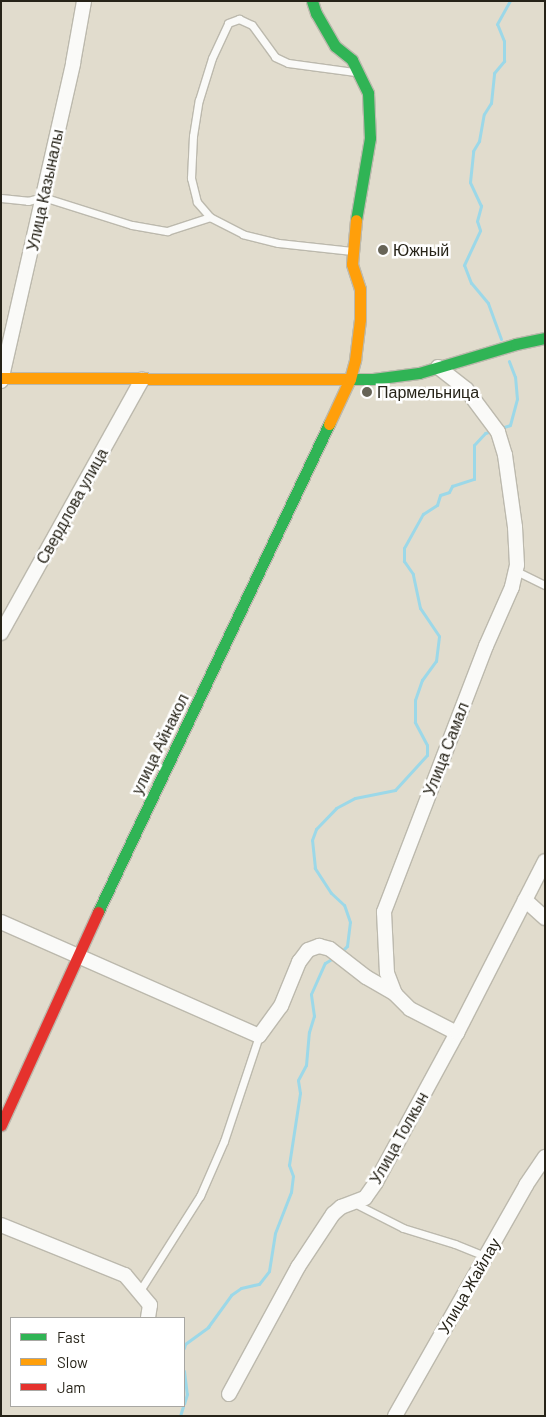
<!DOCTYPE html>
<html>
<head>
<meta charset="utf-8">
<style>
  body { margin:0 }
  #map { position:relative; width:546px; height:1417px; overflow:hidden; background:#e1dccd; font-family:Barlow,sans-serif }
  div>[style] { position:absolute }
  .stream>* { height:3px; margin:-1.5px; padding:0 1.5px; transform-origin:1.5px; border-radius:1.5px; background:#9cd8e8 }
  .roads { filter:drop-shadow(1px 0 #bcb9ad) drop-shadow(-1px 0 #bcb9ad) drop-shadow(0 1px #bcb9ad) drop-shadow(0 -1px #bcb9ad) }
  .lane>* { height:7px; margin:-3.5px; padding:0 3.5px; transform-origin:3.5px; border-radius:3.5px; background:#fafaf8 }
  .street>* { height:14px; margin:-7px; padding:0 7px; transform-origin:7px; border-radius:7px; background:#fafaf8 }
  .fast>* { height:11px; margin:-5.5px; padding:0 5.5px; transform-origin:5.5px; border-radius:5.5px; background:#30b455 }
  .slow>* { height:11px; margin:-5.5px; padding:0 5.5px; transform-origin:5.5px; border-radius:5.5px; background:#ff9f0a }
  .jam>* { height:11px; margin:-5.5px; padding:0 5.5px; transform-origin:5.5px; border-radius:5.5px; background:#e5322d }
  .dots>* { width:14px; height:14px; translate:-50% -50%; box-sizing:border-box; border:2px solid #fff; border-radius:50% }
  span { translate:-50% -50%; white-space:nowrap; text-align:center; line-height:1.15; -webkit-text-stroke:5px #fff; paint-order:stroke }
  .street-label { font-size:16px; color:#262318 }
  .poi-label { font-size:16px; color:#262318 }
  .left { translate:0 -50%; text-align:left }
  .frame { position:absolute; inset:0; border:2px solid #262318; pointer-events:none }
  .legend { position:absolute; left:10px; top:1317px; width:175px; height:90px; box-sizing:border-box; background:#fff; border:1px solid #a8a7a3; margin:0; padding:6px 9px; list-style:none; font-size:15px; color:#262318 }
  .legend li { display:flex; align-items:center; gap:10px; height:25px }
  .legend b { width:25px; border:1px solid #a8a7a3 }
</style>
</head>
<body>
<div id="map">
  <div class="stream">
    <div style="left:501px;top:339px;width:38px;rotate:-110deg"></div>
    <div style="left:488px;top:303px;width:26px;rotate:-130deg"></div>
    <div style="left:471px;top:283px;width:19px;rotate:-111deg"></div>
    <div style="left:464px;top:265px;width:38px;rotate:-65deg"></div>
    <div style="left:480px;top:230px;width:9px;rotate:-108deg"></div>
    <div style="left:477px;top:221px;width:16px;rotate:-75deg"></div>
    <div style="left:481px;top:206px;width:26px;rotate:-115deg"></div>
    <div style="left:470px;top:182px;width:31px;rotate:-84deg"></div>
    <div style="left:473px;top:151px;width:12px;rotate:-59deg"></div>
    <div style="left:479px;top:141px;width:27px;rotate:-80deg"></div>
    <div style="left:484px;top:114px;width:13px;rotate:-58deg"></div>
    <div style="left:491px;top:103px;width:30px;rotate:-84deg"></div>
    <div style="left:494px;top:73px;width:16px;rotate:-50deg"></div>
    <div style="left:504px;top:61px;width:20px;rotate:-90deg"></div>
    <div style="left:504px;top:41px;width:18px;rotate:-112deg"></div>
    <div style="left:497px;top:24px;width:26px;rotate:-61deg"></div>
    <div style="left:501px;top:428px;width:9px;rotate:-18deg"></div>
    <div style="left:510px;top:425px;width:27px;rotate:-75deg"></div>
    <div style="left:517px;top:399px;width:22px;rotate:-95deg"></div>
    <div style="left:515px;top:377px;width:17px;rotate:-111deg"></div>
    <div style="left:340px;top:953px;width:10px;rotate:-45deg"></div>
    <div style="left:347px;top:946px;width:24px;rotate:-83deg"></div>
    <div style="left:350px;top:922px;width:18px;rotate:-109deg"></div>
    <div style="left:344px;top:905px;width:18px;rotate:-137deg"></div>
    <div style="left:331px;top:893px;width:30px;rotate:-123deg"></div>
    <div style="left:315px;top:868px;width:28px;rotate:-96deg"></div>
    <div style="left:312px;top:840px;width:12px;rotate:-70deg"></div>
    <div style="left:316px;top:829px;width:29px;rotate:-46deg"></div>
    <div style="left:336px;top:808px;width:21px;rotate:-28deg"></div>
    <div style="left:355px;top:798px;width:41px;rotate:-11.3deg"></div>
    <div style="left:395px;top:790px;width:47px;rotate:-47.6deg"></div>
    <div style="left:427px;top:755px;width:10px;rotate:-90deg"></div>
    <div style="left:427px;top:745px;width:26px;rotate:-118deg"></div>
    <div style="left:415px;top:722px;width:22px;rotate:-90deg"></div>
    <div style="left:415px;top:700px;width:21px;rotate:-71deg"></div>
    <div style="left:422px;top:680px;width:24px;rotate:-54deg"></div>
    <div style="left:436px;top:661px;width:25px;rotate:-83deg"></div>
    <div style="left:439px;top:636px;width:34px;rotate:-124deg"></div>
    <div style="left:420px;top:608px;width:35px;rotate:-102deg"></div>
    <div style="left:413px;top:574px;width:16px;rotate:-125deg"></div>
    <div style="left:404px;top:561px;width:13px;rotate:-90deg"></div>
    <div style="left:404px;top:548px;width:39px;rotate:-61deg"></div>
    <div style="left:423px;top:514px;width:17px;rotate:-33deg"></div>
    <div style="left:437px;top:505px;width:10px;rotate:-73deg"></div>
    <div style="left:440px;top:495px;width:9px;rotate:-18deg"></div>
    <div style="left:449px;top:492px;width:7px;rotate:-63deg"></div>
    <div style="left:452px;top:486px;width:23px;rotate:-18deg"></div>
    <div style="left:474px;top:479px;width:34px;rotate:-90deg"></div>
    <div style="left:474px;top:445px;width:16px;rotate:-47deg"></div>
    <div style="left:485px;top:433px;width:7px;rotate:-16deg"></div>
    <div style="left:184px;top:1348px;width:4px;rotate:-76deg"></div>
    <div style="left:185px;top:1344px;width:29px;rotate:-36deg"></div>
    <div style="left:208px;top:1327px;width:39px;rotate:-54deg"></div>
    <div style="left:231px;top:1295px;width:12px;rotate:-35deg"></div>
    <div style="left:241px;top:1288px;width:18px;rotate:-13deg"></div>
    <div style="left:259px;top:1284px;width:16px;rotate:-52deg"></div>
    <div style="left:269px;top:1271px;width:38px;rotate:-81deg"></div>
    <div style="left:275px;top:1233px;width:44px;rotate:-68.7deg"></div>
    <div style="left:291px;top:1192px;width:16px;rotate:-83deg"></div>
    <div style="left:293px;top:1176px;width:12px;rotate:-110deg"></div>
    <div style="left:289px;top:1165px;width:73px;rotate:-81.3deg"></div>
    <div style="left:300px;top:1093px;width:13px;rotate:-99deg"></div>
    <div style="left:298px;top:1080px;width:17px;rotate:-62deg"></div>
    <div style="left:306px;top:1065px;width:33px;rotate:-85deg"></div>
    <div style="left:309px;top:1032px;width:17px;rotate:-73deg"></div>
    <div style="left:314px;top:1016px;width:22px;rotate:-98deg"></div>
    <div style="left:311px;top:994px;width:34px;rotate:-66deg"></div>
    <div style="left:325px;top:963px;width:12px;rotate:-31deg"></div>
    <div style="left:184px;top:1371px;width:23px;rotate:83deg"></div>
    <div style="left:187px;top:1394px;width:10px;rotate:107deg"></div>
    <div style="left:180px;top:1416px;width:10px;rotate:-73deg"></div>
  </div>
  <div class="roads">
    <div class="lane">
      <div style="left:1px;top:198px;width:27px;rotate:6deg"></div>
      <div style="left:28px;top:201px;width:16px;rotate:-15deg"></div>
      <div style="left:43px;top:197px;width:93px;rotate:17.5deg"></div>
      <div style="left:132px;top:225px;width:36px;rotate:10deg"></div>
      <div style="left:167px;top:231px;width:45px;rotate:-18deg"></div>
      <div style="left:352px;top:251px;width:74px;rotate:-173.8deg"></div>
      <div style="left:278px;top:243px;width:36px;rotate:-166deg"></div>
      <div style="left:243px;top:234px;width:37px;rotate:-153deg"></div>
      <div style="left:210px;top:217px;width:20px;rotate:-131deg"></div>
      <div style="left:197px;top:202px;width:25px;rotate:-104deg"></div>
      <div style="left:191px;top:178px;width:42px;rotate:-87.3deg"></div>
      <div style="left:193px;top:136px;width:36px;rotate:-81deg"></div>
      <div style="left:199px;top:100px;width:44px;rotate:-72.8deg"></div>
      <div style="left:212px;top:58px;width:38px;rotate:-65deg"></div>
      <div style="left:228px;top:23px;width:12px;rotate:-20deg"></div>
      <div style="left:239px;top:19px;width:14px;rotate:25deg"></div>
      <div style="left:252px;top:25px;width:39px;rotate:54deg"></div>
      <div style="left:275px;top:57px;width:14px;rotate:25deg"></div>
      <div style="left:288px;top:63px;width:68px;rotate:7.7deg"></div>
      <div style="left:516px;top:571px;width:32px;rotate:26deg"></div>
      <div style="left:354px;top:1203px;width:55px;rotate:27deg"></div>
      <div style="left:403px;top:1228px;width:54px;rotate:17.1deg"></div>
      <div style="left:455px;top:1244px;width:32px;rotate:22deg"></div>
      <div style="left:139px;top:1292px;width:114px;rotate:-57.6deg"></div>
      <div style="left:200px;top:1196px;width:60px;rotate:-66.4deg"></div>
      <div style="left:224px;top:1141px;width:111px;rotate:-71.6deg"></div>
    </div>
    <div class="street">
      <div style="left:438px;top:367px;width:36px;rotate:38deg"></div>
      <div style="left:466px;top:389px;width:54px;rotate:53.3deg"></div>
      <div style="left:498px;top:432px;width:24px;rotate:73deg"></div>
      <div style="left:505px;top:455px;width:73px;rotate:82.1deg"></div>
      <div style="left:515px;top:527px;width:38px;rotate:87deg"></div>
      <div style="left:517px;top:565px;width:23px;rotate:103deg"></div>
      <div style="left:512px;top:587px;width:64px;rotate:113.8deg"></div>
      <div style="left:486px;top:646px;width:285px;rotate:111deg"></div>
      <div style="left:384px;top:912px;width:61px;rotate:87.2deg"></div>
      <div style="left:387px;top:973px;width:22px;rotate:69deg"></div>
      <div style="left:395px;top:994px;width:21px;rotate:45deg"></div>
      <div style="left:410px;top:1009px;width:53px;rotate:27.1deg"></div>
      <div style="left:1px;top:381px;width:326px;rotate:-77.2deg"></div>
      <div style="left:73px;top:63px;width:63px;rotate:-79.9deg"></div>
      <div style="left:1px;top:633px;width:290px;rotate:-60.9deg"></div>
      <div style="left:525px;top:900px;width:27px;rotate:42deg"></div>
      <div style="left:1px;top:922px;width:282px;rotate:23.8deg"></div>
      <div style="left:259px;top:1036px;width:37px;rotate:-54deg"></div>
      <div style="left:281px;top:1006px;width:48px;rotate:-67.8deg"></div>
      <div style="left:299px;top:962px;width:15px;rotate:-53deg"></div>
      <div style="left:308px;top:950px;width:12px;rotate:-20deg"></div>
      <div style="left:319px;top:946px;width:11px;rotate:15deg"></div>
      <div style="left:330px;top:949px;width:46px;rotate:37.9deg"></div>
      <div style="left:366px;top:977px;width:34px;rotate:30deg"></div>
      <div style="left:1px;top:1225px;width:134px;rotate:22deg"></div>
      <div style="left:125px;top:1275px;width:39px;rotate:50deg"></div>
      <div style="left:150px;top:1305px;width:13px;rotate:99deg"></div>
      <div style="left:229px;top:1394px;width:145px;rotate:-61.5deg"></div>
      <div style="left:298px;top:1267px;width:64px;rotate:-56.6deg"></div>
      <div style="left:333px;top:1214px;width:11px;rotate:-41deg"></div>
      <div style="left:341px;top:1207px;width:26px;rotate:-21deg"></div>
      <div style="left:365px;top:1198px;width:19px;rotate:-55deg"></div>
      <div style="left:376px;top:1182px;width:170px;rotate:-61.5deg"></div>
      <div style="left:457px;top:1033px;width:193px;rotate:-62.9deg"></div>
      <div style="left:395px;top:1416px;width:266px;rotate:-60.4deg"></div>
      <div style="left:526px;top:1185px;width:34px;rotate:-56deg"></div>
    </div>
    <div class="fast">
      <div style="left:312px;top:1px;width:13px;rotate:72deg"></div>
      <div style="left:316px;top:13px;width:38px;rotate:60deg"></div>
      <div style="left:335px;top:46px;width:22px;rotate:39deg"></div>
      <div style="left:352px;top:60px;width:37px;rotate:64deg"></div>
      <div style="left:368px;top:93px;width:45px;rotate:87.5deg"></div>
      <div style="left:370px;top:138px;width:83px;rotate:99.7deg"></div>
      <div style="left:349px;top:379px;width:24px"></div>
      <div style="left:373px;top:379px;width:46px;rotate:-7.4deg"></div>
      <div style="left:419px;top:373px;width:101px;rotate:-16.6deg"></div>
      <div style="left:516px;top:344px;width:30px;rotate:-12deg"></div>
      <div style="left:98px;top:912px;width:540px;rotate:-64.67deg"></div>
    </div>
    <div class="slow">
      <div style="left:1px;top:378px;width:348px;rotate:0.2deg"></div>
      <div style="left:329px;top:424px;width:50px;rotate:-65deg"></div>
      <div style="left:350px;top:379px;width:20px;rotate:-75deg"></div>
      <div style="left:355px;top:360px;width:41px;rotate:-83deg"></div>
      <div style="left:360px;top:319px;width:30px;rotate:-90deg"></div>
      <div style="left:360px;top:289px;width:26px;rotate:-108deg"></div>
      <div style="left:352px;top:264px;width:44px;rotate:-84.8deg"></div>
    </div>
    <div class="jam">
      <div style="left:1px;top:1125px;width:234px;rotate:-65.5deg"></div>
    </div>
  </div>
  <div class="dots">
    <div style="left:383px;top:250px;background:#676457"></div>
    <div style="left:367px;top:392px;background:#676457"></div>
  </div>
  <div class="street-label">
    <span style="left:45px;top:190px;rotate:-78deg">Улица Казыналы</span>
    <span style="left:72px;top:506px;rotate:-61deg">Свердлова улица</span>
    <span style="left:160px;top:744px;rotate:-64deg">улица Айнакол</span>
    <span style="left:446px;top:749px;rotate:-69deg">Улица Самал</span>
    <span style="left:399px;top:1138px;rotate:-61deg">Улица Толкын</span>
    <span style="left:469px;top:1286px;rotate:-60deg">Улица Жайлау</span>
  </div>
  <div class="poi-label">
    <span class="left" style="left:393px;top:250px">Южный</span>
    <span class="left" style="left:377px;top:392px">Пармельница</span>
  </div>
  <div class="frame"></div>
  <ul class="legend">
  <li><b style="height:6px;background:#30b455"></b>Fast</li>
  <li><b style="height:6px;background:#ff9f0a"></b>Slow</li>
  <li><b style="height:6px;background:#e5322d"></b>Jam</li>
  </ul>
</div>
</body>
</html>
